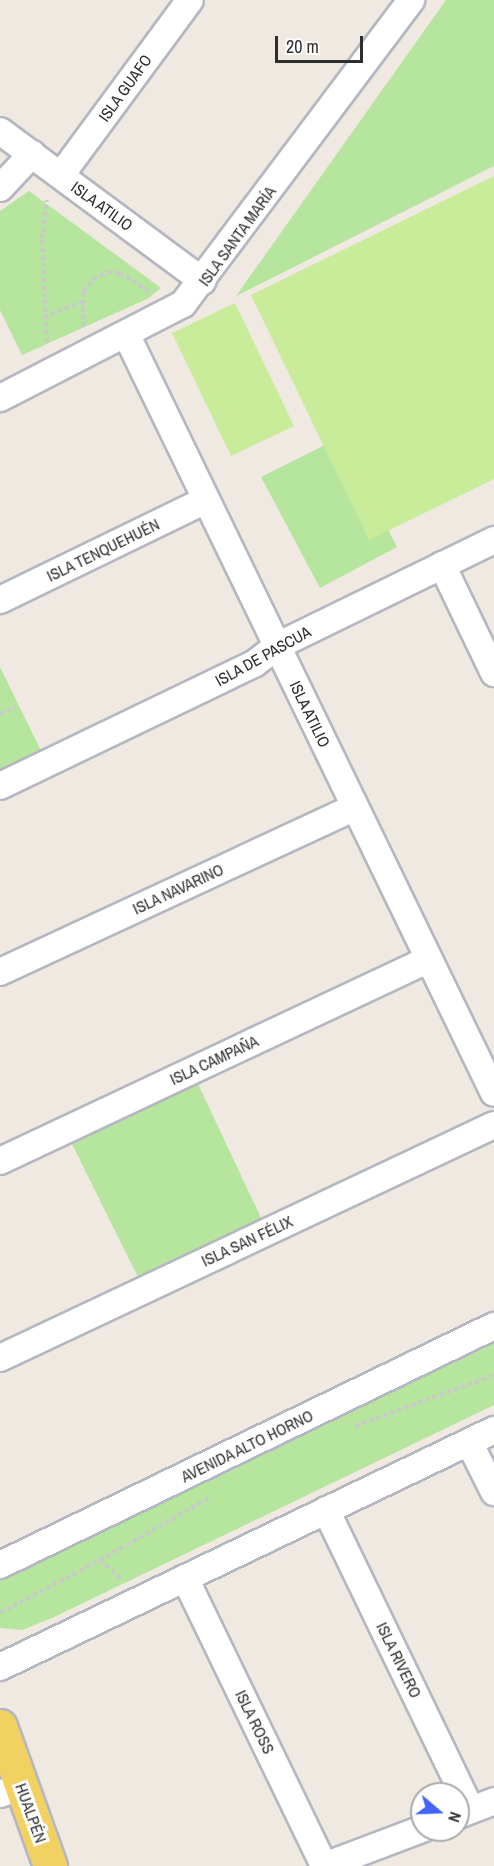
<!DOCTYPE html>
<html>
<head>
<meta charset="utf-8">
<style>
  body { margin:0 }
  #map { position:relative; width:494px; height:1866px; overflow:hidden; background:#efe9e1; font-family:"Archivo Narrow",sans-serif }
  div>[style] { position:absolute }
  .green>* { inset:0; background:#b6e59e }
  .pitch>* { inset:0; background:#c9ec9a }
  .path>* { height:4px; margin-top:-2px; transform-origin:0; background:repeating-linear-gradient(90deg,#c9c9c9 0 4.5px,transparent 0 7.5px) }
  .roads { filter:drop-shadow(2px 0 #b4b7c1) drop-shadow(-2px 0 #b4b7c1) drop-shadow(0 2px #b4b7c1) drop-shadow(0 -2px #b4b7c1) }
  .street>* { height:26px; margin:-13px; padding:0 13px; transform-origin:13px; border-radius:13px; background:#fff }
  .primary>* { height:33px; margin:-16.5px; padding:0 16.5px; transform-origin:16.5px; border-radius:16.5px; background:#f2d163 }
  span { translate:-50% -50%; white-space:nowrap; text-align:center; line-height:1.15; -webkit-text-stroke:6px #fff; paint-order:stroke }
  .street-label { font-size:16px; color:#2e2e2e }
  .north { position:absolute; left:410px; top:1782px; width:60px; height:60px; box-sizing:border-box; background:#fff; border:2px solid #ababab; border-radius:50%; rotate:109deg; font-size:16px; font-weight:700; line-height:24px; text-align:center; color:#2e2e2e }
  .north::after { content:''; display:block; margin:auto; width:21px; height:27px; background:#4264fb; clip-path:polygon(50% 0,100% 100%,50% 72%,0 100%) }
  .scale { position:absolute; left:275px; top:36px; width:88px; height:27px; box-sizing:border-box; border:3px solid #2e2e2e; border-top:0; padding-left:8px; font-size:18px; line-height:21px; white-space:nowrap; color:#2e2e2e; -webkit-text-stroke:4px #fff; paint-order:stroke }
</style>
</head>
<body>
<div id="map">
  <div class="green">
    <div style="clip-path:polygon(446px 0,494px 0,494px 166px,236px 296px)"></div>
    <div style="clip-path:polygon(29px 191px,161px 288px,147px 299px,22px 355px,0 310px,0 211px)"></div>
    <div style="clip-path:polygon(341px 437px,397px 547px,320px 588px,261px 477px)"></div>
    <div style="clip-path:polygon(0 667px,43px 755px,0 775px)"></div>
    <div style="clip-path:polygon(198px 1084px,261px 1218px,138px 1277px,72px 1144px)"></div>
    <div style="clip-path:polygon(494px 1337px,494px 1405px,52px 1618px,22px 1630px,0 1628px,0 1579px)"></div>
  </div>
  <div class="pitch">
    <div style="clip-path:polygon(494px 176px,494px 479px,369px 540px,251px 295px)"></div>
    <div style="clip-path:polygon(235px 303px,294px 426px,231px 456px,172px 333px)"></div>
  </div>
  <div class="path">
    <div style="left:44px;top:317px;width:40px;rotate:-22deg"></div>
    <div style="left:83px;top:327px;width:36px;rotate:-90deg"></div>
    <div style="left:83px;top:291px;width:16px;rotate:-50deg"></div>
    <div style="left:93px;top:279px;width:17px;rotate:-25deg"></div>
    <div style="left:108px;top:272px;width:12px;rotate:5deg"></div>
    <div style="left:120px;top:273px;width:36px;rotate:32deg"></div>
    <div style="left:47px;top:342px;width:103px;rotate:-92.8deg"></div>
    <div style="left:42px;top:239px;width:39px;rotate:-83deg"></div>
    <div style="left:0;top:714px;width:17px;rotate:-25deg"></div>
    <div style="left:355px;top:1426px;width:148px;rotate:-20.1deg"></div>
    <div style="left:100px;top:1560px;width:125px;rotate:-29.6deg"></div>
    <div style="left:0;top:1613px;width:113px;rotate:-27.9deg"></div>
    <div style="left:100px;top:1560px;width:27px;rotate:42deg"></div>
  </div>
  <div class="roads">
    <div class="street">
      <div style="left:0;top:131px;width:252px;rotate:36.5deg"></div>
      <div style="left:61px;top:175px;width:217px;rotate:-53.6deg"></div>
      <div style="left:0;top:188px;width:47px;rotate:-46.7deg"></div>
      <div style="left:127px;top:336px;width:841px;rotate:64.14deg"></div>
      <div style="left:0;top:398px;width:206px;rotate:-27.2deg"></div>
      <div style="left:183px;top:304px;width:380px;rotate:-53.1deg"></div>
      <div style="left:442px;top:565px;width:120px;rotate:64.3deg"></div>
      <div style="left:0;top:600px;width:229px;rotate:-25.9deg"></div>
      <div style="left:0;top:786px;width:282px;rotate:-25.7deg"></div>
      <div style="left:254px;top:664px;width:29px;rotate:-38deg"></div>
      <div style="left:277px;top:646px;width:242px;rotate:-26deg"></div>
      <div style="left:0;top:972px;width:391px;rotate:-24.9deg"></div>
      <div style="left:0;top:1161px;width:474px;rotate:-25.2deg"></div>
      <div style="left:0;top:1358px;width:546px;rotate:-25.25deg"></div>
      <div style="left:469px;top:1442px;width:56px;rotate:63.4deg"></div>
      <div style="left:326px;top:1510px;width:333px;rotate:64.2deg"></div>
      <div style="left:0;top:1565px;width:549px;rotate:-25.82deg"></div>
      <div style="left:185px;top:1578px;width:320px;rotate:64.2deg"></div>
      <div style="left:0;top:1667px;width:548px;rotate:-25.63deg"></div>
      <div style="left:0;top:1794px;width:22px;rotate:-21deg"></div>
      <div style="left:458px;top:1815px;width:39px;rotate:-21deg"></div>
      <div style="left:324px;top:1866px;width:105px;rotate:-20.7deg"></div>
    </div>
    <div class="primary">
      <div style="left:0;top:1726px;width:149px;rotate:70.3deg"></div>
    </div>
  </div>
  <div class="street-label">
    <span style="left:125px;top:88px;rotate:-54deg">ISLA GUAFO</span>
    <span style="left:102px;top:206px;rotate:36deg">ISLA ATILIO</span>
    <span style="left:237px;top:236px;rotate:-54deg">ISLA SANTA MARÍA</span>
    <span style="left:103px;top:550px;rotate:-26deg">ISLA TENQUEHUÉN</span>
    <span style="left:263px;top:656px;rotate:-29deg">ISLA DE PASCUA</span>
    <span style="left:310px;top:714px;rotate:64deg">ISLA ATILIO</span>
    <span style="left:178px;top:889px;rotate:-25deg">ISLA NAVARINO</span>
    <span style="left:214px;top:1060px;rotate:-25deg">ISLA CAMPAÑA</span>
    <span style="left:247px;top:1241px;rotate:-25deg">ISLA SAN FÉLIX</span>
    <span style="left:247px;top:1446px;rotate:-26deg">AVENIDA ALTO HORNO</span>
    <span style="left:399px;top:1660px;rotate:64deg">ISLA RIVERO</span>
    <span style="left:255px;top:1722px;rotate:64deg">ISLA ROSS</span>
    <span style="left:31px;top:1813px;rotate:70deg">HUALPÉN</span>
  </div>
  <div class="north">N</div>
  <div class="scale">20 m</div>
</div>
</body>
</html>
